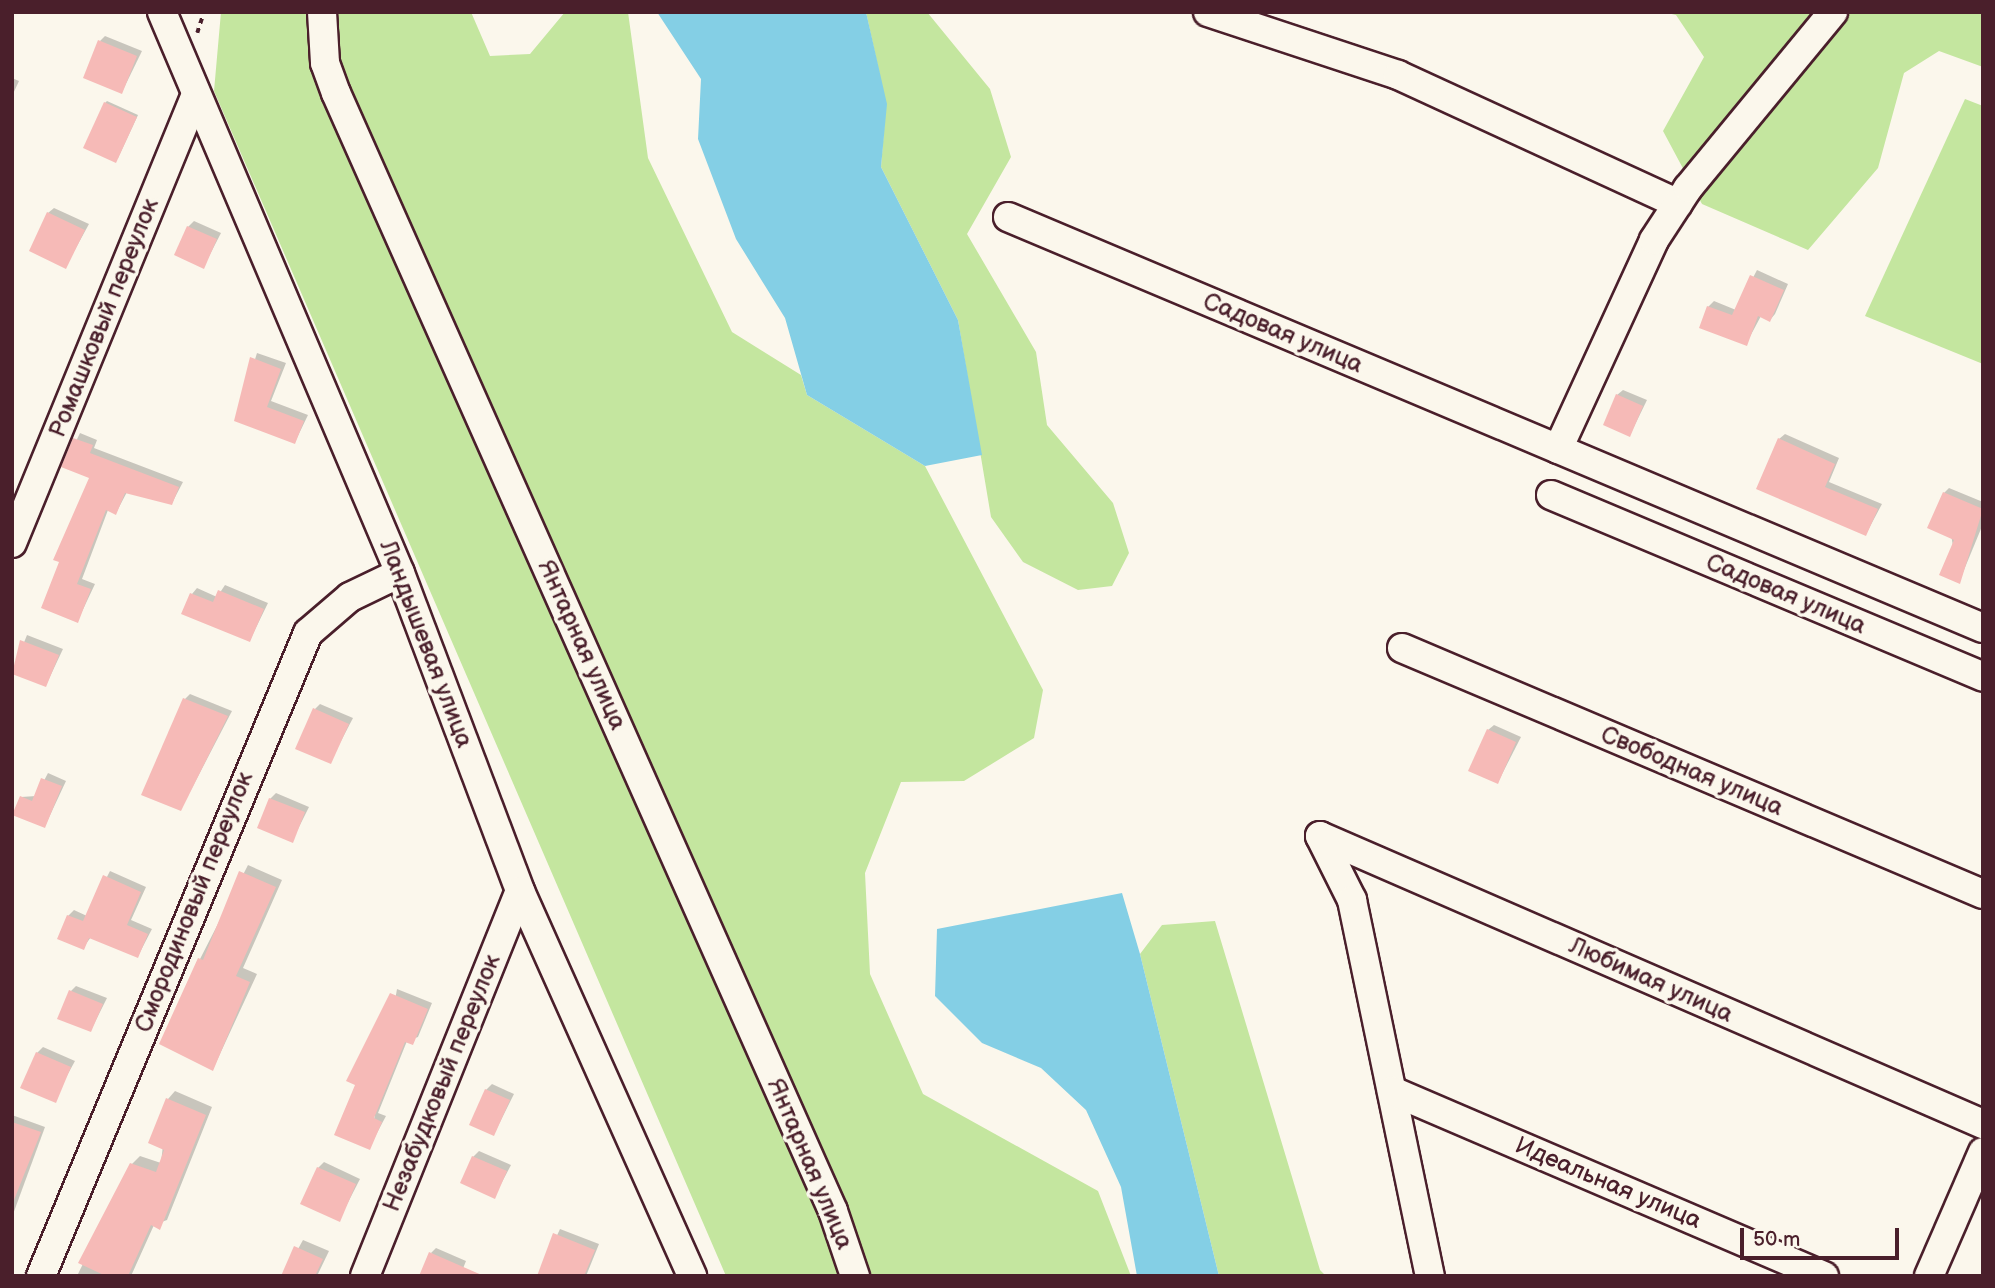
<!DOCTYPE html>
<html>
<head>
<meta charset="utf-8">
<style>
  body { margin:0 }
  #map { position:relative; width:1995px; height:1288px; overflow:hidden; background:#fbf7ec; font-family:"Balsamiq Sans",sans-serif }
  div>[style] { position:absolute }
  .green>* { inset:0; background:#c4e69f }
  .water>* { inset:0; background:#84cfe5 }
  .shadow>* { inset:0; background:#0003 }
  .building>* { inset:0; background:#f6bab7 }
  .path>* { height:3.5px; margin-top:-1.75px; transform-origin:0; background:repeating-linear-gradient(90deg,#4a1f2b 0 5px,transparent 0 10px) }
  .roads { filter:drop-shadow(2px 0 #4a1f2b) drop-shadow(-2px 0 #4a1f2b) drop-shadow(0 2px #4a1f2b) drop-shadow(0 -2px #4a1f2b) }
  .minor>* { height:28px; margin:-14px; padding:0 14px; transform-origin:14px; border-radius:14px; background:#fbf7ec }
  span { translate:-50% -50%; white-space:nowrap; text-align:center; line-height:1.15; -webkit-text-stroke:7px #fbf7ec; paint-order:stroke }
  .street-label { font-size:24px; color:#4a1f2b }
  .frame { position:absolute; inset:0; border:14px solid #4a1f2b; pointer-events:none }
  .scale { position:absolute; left:1740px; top:1228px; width:159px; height:32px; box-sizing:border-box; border:4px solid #4a1f2b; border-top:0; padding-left:9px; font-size:21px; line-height:24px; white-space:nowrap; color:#4a1f2b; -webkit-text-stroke:5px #fbf7ec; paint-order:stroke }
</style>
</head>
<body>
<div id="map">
  <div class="green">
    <div style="clip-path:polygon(221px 12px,471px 12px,490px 56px,530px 54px,565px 12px,628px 12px,648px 158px,732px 332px,801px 375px,807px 395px,925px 466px,1043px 690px,1034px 738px,964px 781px,901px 782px,865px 873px,870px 974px,923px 1094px,1098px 1191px,1131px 1276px,726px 1276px,214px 91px)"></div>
    <div style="clip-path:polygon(866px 12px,927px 12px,990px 89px,1011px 157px,967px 234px,1036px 352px,1047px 425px,1113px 503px,1129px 553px,1112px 586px,1078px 590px,1023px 562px,991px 517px,958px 320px,881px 167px,886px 104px)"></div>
    <div style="clip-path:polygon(1663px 12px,1983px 12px,1983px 67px,1939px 51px,1904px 73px,1878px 168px,1808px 250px,1702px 204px,1663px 131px,1704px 57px,1676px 15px)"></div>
    <div style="clip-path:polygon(1965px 99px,1983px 106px,1983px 364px,1865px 316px)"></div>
    <div style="clip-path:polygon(1215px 921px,1320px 1270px,1326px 1276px,1219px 1276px,1140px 954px,1162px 925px)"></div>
  </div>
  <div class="water">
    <div style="clip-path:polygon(657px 12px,866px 12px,887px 104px,881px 167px,958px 320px,982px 455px,925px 466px,807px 395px,785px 318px,736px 239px,698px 139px,701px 79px)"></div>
    <div style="clip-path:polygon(1122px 893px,1140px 954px,1219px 1276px,1137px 1276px,1121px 1187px,1086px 1110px,1041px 1068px,982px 1043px,935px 996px,937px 929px)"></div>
  </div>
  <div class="shadow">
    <div style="clip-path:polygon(105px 36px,142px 51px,122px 92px,100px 41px)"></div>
    <div style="clip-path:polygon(12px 78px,19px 81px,12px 96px)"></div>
    <div style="clip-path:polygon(107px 101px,138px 115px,118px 158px,105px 103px)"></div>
    <div style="clip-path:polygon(54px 208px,89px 224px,66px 266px,48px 213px)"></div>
    <div style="clip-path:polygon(194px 221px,221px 233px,204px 266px,188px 227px)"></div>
    <div style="clip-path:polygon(1757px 270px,1788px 284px,1775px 314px,1770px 320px,1761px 316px,1746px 344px,1708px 307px,1714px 301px,1736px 310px)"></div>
    <div style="clip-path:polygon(257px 353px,286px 363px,271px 401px,308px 415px,295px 442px,236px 420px)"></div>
    <div style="clip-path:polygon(1623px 390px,1647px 400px,1630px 435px,1617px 395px)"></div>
    <div style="clip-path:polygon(80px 433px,97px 440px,94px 448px,183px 482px,172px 503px,127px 492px,116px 513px,108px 510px,82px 579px,95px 584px,78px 620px,44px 607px,92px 477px,64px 466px)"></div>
    <div style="clip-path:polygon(1785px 434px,1839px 458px,1829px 482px,1882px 504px,1866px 534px,1779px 439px)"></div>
    <div style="clip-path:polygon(1949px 488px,1983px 502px,1983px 524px,1959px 582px,1944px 493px)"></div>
    <div style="clip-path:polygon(225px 585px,268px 603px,250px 640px,192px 594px,197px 588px,217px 597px)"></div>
    <div style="clip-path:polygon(27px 635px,63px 649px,46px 685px,12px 672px)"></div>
    <div style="clip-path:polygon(190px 694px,232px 711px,181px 809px,185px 699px)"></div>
    <div style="clip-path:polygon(320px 704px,353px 718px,330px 762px,315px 709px)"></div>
    <div style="clip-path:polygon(1494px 725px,1521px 737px,1498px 782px,1488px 730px)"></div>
    <div style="clip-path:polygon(48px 773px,66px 781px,45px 826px,21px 797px,36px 796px)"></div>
    <div style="clip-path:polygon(276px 793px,309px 807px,292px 841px,270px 799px)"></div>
    <div style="clip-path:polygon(248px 865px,282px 880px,243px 968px,257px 974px,213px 1069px,200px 959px)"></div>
    <div style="clip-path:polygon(110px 871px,146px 887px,131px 920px,152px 929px,138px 956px,91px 937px,83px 948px,68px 916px,74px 910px,87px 916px)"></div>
    <div style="clip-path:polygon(76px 986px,107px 998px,91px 1030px,71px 991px)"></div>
    <div style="clip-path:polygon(397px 989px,432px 1003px,418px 1037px,407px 1041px,378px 1113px,386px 1116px,369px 1148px)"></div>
    <div style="clip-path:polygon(43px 1047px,75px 1061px,57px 1094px,37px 1053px)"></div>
    <div style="clip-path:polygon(492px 1084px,514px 1094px,494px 1134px,486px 1090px)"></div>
    <div style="clip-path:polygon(175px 1091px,212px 1107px,167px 1220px,154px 1225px,131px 1276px,77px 1276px,132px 1164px,140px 1156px,161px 1163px,168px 1099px)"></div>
    <div style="clip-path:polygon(12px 1115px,45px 1127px,12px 1217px)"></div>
    <div style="clip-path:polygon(479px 1151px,511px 1165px,494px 1197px,473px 1157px)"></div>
    <div style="clip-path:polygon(324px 1162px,360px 1179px,339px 1220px,318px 1168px)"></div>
    <div style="clip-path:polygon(560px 1229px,599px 1244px,586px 1276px,538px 1276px)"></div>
    <div style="clip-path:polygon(303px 1240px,329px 1251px,317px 1276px,283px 1276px)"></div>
    <div style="clip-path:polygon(436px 1248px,466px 1261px,460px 1276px,431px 1253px)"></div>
  </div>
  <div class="building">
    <div style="clip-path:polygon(98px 40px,137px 56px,122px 94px,83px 78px)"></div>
    <div style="clip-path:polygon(104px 102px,137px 117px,116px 163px,83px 148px)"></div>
    <div style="clip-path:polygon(47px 212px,85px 230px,66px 269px,29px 251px)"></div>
    <div style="clip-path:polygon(187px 226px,217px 239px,204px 269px,174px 255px)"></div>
    <div style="clip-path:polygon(1750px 275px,1784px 290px,1770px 322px,1758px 316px,1747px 346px,1699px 328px,1707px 306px,1732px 315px)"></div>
    <div style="clip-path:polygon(250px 357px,281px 369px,267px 407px,304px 421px,295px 444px,234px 421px)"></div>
    <div style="clip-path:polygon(1616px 394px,1643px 406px,1630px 437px,1603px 425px)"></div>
    <div style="clip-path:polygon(73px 438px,93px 445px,90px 453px,179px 487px,172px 505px,125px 493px,116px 515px,106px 510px,77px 584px,91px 589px,78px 623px,41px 608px,59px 562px,53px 560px,89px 478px,61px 467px)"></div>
    <div style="clip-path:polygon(1778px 438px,1835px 464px,1825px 487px,1878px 509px,1866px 536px,1756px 489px)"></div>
    <div style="clip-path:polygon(1943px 492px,1983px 509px,1960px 584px,1939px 575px,1954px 540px,1927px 528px)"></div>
    <div style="clip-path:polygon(218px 590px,264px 609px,250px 642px,181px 614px,190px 593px,213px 602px)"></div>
    <div style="clip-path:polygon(20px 640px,59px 655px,46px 687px,12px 674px)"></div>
    <div style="clip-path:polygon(183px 698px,228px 716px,181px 811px,141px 795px)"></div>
    <div style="clip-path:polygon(313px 708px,349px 724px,331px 764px,295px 749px)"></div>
    <div style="clip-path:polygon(1487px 729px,1516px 742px,1498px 784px,1468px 771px)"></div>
    <div style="clip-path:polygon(41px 778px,62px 786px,45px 828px,12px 815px,20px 796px,32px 801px)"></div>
    <div style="clip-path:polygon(269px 798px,305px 812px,293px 843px,257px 828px)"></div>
    <div style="clip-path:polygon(239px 871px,276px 887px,236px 976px,250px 982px,213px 1071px,159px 1044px,198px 958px,203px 960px)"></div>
    <div style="clip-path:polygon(103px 875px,141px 892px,127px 925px,148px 934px,138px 958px,89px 938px,84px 950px,57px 939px,67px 915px,83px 921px)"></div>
    <div style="clip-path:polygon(69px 990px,103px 1004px,91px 1032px,57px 1019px)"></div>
    <div style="clip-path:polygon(390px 993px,428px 1009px,413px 1045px,405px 1042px,374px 1118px,382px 1122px,370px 1150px,334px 1135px,355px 1085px,346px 1081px)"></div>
    <div style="clip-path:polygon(36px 1052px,71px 1067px,56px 1103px,20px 1088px)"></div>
    <div style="clip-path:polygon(485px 1089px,510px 1100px,494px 1136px,469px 1125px)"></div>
    <div style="clip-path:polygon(166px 1098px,206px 1115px,160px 1230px,151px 1225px,128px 1276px,106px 1276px,78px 1263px,130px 1163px,156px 1172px,164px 1150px,148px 1143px)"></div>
    <div style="clip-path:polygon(12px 1122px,41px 1132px,12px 1205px)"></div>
    <div style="clip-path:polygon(472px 1156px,507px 1171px,495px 1199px,460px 1183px)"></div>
    <div style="clip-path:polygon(317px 1167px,356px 1184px,340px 1222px,300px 1204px)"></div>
    <div style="clip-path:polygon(553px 1233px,595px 1250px,584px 1276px,537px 1276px)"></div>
    <div style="clip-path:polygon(294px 1246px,323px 1259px,315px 1276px,281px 1276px)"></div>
    <div style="clip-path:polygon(429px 1252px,484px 1276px,419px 1276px)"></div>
  </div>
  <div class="path">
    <div style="left:197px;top:33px;width:22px;rotate:-72deg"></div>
  </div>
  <div class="roads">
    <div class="minor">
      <div style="left:162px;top:12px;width:609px;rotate:67.01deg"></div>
      <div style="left:400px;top:573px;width:340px;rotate:69.3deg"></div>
      <div style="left:520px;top:891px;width:422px;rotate:65.9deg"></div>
      <div style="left:322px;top:12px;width:51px;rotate:86.6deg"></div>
      <div style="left:325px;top:63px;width:32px;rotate:70deg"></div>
      <div style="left:336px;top:93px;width:1223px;rotate:66.03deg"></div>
      <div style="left:833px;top:1211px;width:69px;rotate:71.3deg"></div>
      <div style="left:1208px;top:12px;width:200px;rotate:18.3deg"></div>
      <div style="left:1398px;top:75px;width:308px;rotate:24.7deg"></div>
      <div style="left:1008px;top:217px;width:1058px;rotate:22.86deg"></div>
      <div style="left:1558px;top:449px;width:230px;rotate:-65.3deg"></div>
      <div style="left:1654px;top:240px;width:62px;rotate:-56.8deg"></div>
      <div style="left:1688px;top:188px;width:228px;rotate:-50.5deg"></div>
      <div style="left:1551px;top:495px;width:469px;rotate:22.8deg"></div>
      <div style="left:12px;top:543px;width:485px;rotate:-67.7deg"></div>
      <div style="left:1402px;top:648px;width:631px;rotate:22.95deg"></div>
      <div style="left:1320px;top:836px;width:723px;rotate:23.48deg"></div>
      <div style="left:1320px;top:836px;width:72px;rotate:63.4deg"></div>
      <div style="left:1352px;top:900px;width:384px;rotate:78.3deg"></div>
      <div style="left:1392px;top:1091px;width:470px;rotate:23.2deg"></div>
      <div style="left:41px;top:1276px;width:696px;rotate:-67.45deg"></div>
      <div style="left:308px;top:633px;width:55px;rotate:-40.6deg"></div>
      <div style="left:350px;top:597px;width:55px;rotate:-25.6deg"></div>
      <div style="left:365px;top:1276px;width:415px;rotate:-68.1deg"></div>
      <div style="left:1929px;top:1276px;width:135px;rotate:-66.5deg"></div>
    </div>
  </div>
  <div class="street-label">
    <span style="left:104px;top:318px;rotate:-68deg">Ромашковый переулок</span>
    <span style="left:1283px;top:333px;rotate:23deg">Садовая улица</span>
    <span style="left:1786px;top:594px;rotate:23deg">Садовая улица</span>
    <span style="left:426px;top:644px;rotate:69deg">Ландышевая улица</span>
    <span style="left:582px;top:645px;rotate:66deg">Янтарная улица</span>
    <span style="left:1692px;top:771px;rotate:23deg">Свободная улица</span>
    <span style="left:194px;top:902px;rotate:-68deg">Смородиновый переулок</span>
    <span style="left:1651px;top:980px;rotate:24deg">Любимая улица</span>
    <span style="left:442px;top:1083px;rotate:-68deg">Незабудковый переулок</span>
    <span style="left:810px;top:1164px;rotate:67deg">Янтарная улица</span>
    <span style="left:1608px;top:1183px;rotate:23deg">Идеальная улица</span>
  </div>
  <div class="frame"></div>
  <div class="scale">50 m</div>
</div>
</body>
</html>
